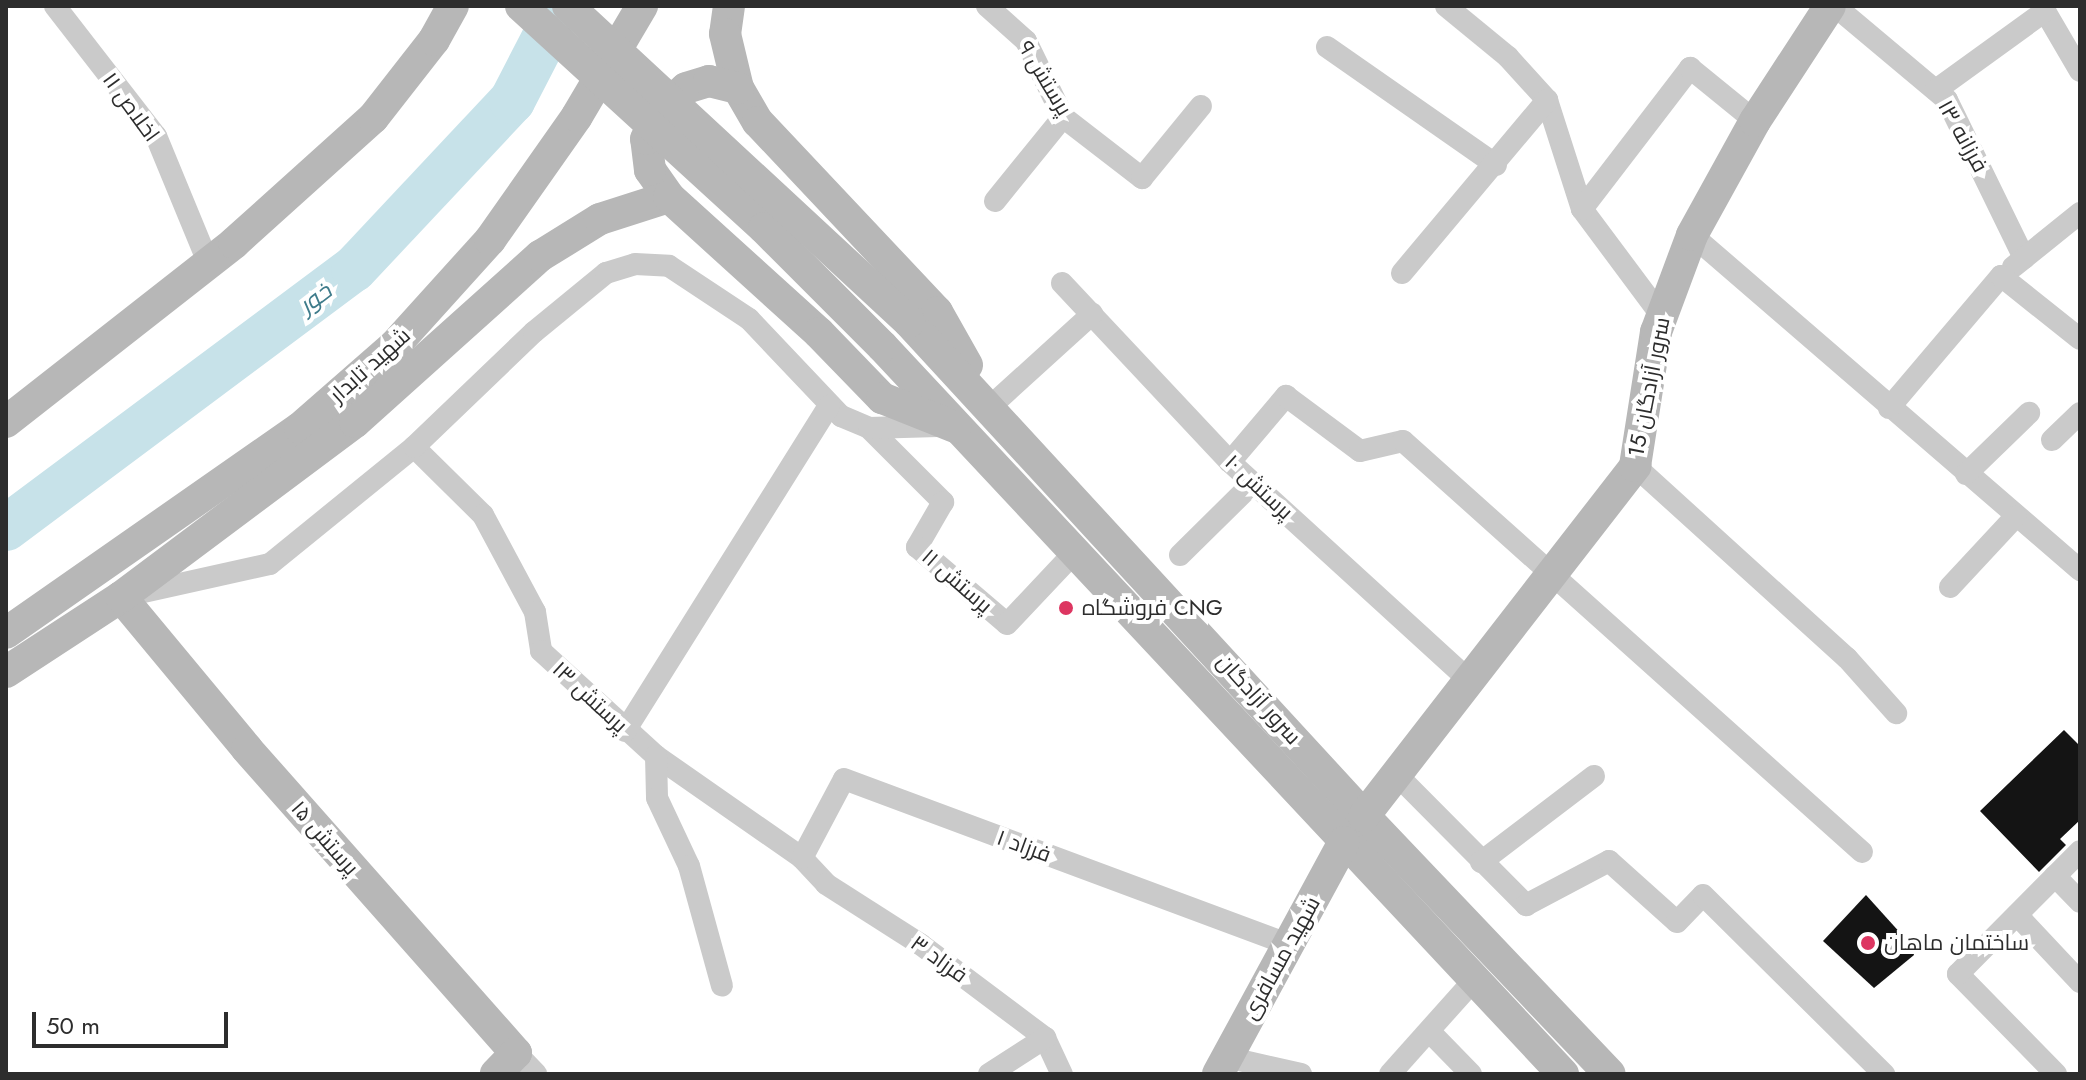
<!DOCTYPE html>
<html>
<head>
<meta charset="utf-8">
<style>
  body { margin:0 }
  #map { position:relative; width:2086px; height:1080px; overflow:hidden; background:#fff; font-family:Jost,Cairo,sans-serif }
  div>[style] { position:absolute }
  .river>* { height:46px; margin:-23px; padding:0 23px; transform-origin:23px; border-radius:23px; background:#c7e2e9 }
  .building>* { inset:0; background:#141414 }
  .street>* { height:22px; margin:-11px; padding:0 11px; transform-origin:11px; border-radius:11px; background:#cacaca }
  .secondary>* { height:32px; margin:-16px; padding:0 16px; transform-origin:16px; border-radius:16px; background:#b7b7b7 }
  .secondary-bridge>* { height:32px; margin:-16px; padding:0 16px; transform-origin:16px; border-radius:16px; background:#b7b7b7 }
  .dots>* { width:22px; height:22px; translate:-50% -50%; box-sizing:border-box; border:4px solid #fff; border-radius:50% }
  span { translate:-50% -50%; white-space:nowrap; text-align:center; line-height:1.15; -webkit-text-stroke:8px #fff; paint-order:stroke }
  .street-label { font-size:22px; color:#2d2d2d }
  .poi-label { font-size:22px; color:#2d2d2d }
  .left { translate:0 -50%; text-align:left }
  .water-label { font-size:24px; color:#3f7c8b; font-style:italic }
  .frame { position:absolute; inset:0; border:8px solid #2d2d2d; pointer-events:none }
  .scale { position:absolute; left:32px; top:1012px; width:196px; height:36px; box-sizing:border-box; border:4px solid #2d2d2d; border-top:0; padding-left:10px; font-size:24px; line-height:28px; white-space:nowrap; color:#2d2d2d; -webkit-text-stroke:6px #fff; paint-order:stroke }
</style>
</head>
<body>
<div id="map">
  <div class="river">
    <div style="left:6px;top:528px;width:434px;rotate:-36.7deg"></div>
    <div style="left:354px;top:269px;width:231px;rotate:-46.8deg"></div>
    <div style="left:512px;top:101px;width:107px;rotate:-62.7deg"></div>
  </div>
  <div class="building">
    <div style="clip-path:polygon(2064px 730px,2080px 746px,2080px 820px,2060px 839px,2066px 845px,2039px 872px,1980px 811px)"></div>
    <div style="clip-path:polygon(1866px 895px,1912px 946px,1914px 955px,1874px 988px,1823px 941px)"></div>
  </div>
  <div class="street">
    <div style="left:55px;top:6px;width:165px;rotate:52.2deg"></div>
    <div style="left:156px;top:136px;width:136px;rotate:67.6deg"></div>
    <div style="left:987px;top:6px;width:52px;rotate:41.9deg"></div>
    <div style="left:1026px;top:41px;width:85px;rotate:64deg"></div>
    <div style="left:1063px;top:117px;width:100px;rotate:37.7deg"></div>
    <div style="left:1142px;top:178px;width:93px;rotate:-50.7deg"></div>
    <div style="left:1446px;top:6px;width:80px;rotate:39.4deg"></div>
    <div style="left:1508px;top:57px;width:58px;rotate:47.8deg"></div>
    <div style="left:1547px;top:100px;width:114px;rotate:72.2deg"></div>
    <div style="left:1582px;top:209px;width:132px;rotate:53.3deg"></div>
    <div style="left:1835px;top:6px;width:146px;rotate:40deg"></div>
    <div style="left:1947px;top:100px;width:176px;rotate:64deg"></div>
    <div style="left:2042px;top:6px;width:75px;rotate:59.7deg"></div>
    <div style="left:1327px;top:47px;width:206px;rotate:34.9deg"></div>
    <div style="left:1936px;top:90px;width:135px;rotate:-35.9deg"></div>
    <div style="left:995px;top:201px;width:108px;rotate:-51deg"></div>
    <div style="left:1582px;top:209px;width:178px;rotate:-52.5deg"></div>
    <div style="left:1690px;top:68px;width:84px;rotate:39.2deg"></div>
    <div style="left:1692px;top:235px;width:513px;rotate:40.81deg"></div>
    <div style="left:2013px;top:267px;width:86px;rotate:-38.9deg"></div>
    <div style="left:1402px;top:273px;width:226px;rotate:-50deg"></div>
    <div style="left:1062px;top:283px;width:245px;rotate:46.8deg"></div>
    <div style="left:1230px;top:462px;width:322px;rotate:42.4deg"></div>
    <div style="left:991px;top:406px;width:137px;rotate:-42.3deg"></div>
    <div style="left:1889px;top:408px;width:173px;rotate:-49.7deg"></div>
    <div style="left:2001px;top:276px;width:101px;rotate:38.6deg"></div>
    <div style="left:869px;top:428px;width:105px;rotate:45deg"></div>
    <div style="left:943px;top:502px;width:52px;rotate:120deg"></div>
    <div style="left:917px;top:547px;width:118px;rotate:40.5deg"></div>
    <div style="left:1007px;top:624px;width:95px;rotate:-46.7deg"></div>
    <div style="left:2052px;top:440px;width:39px;rotate:-44deg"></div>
    <div style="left:414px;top:447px;width:97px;rotate:44.6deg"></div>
    <div style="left:483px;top:515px;width:110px;rotate:61.8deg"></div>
    <div style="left:535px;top:612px;width:39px;rotate:81deg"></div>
    <div style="left:541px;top:651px;width:156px;rotate:42.4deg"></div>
    <div style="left:656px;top:756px;width:178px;rotate:34.9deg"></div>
    <div style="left:802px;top:858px;width:35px;rotate:47deg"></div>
    <div style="left:826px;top:884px;width:112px;rotate:32.6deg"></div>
    <div style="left:920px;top:944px;width:156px;rotate:36.9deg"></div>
    <div style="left:1045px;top:1038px;width:40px;rotate:65deg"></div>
    <div style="left:1230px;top:462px;width:87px;rotate:-49.7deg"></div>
    <div style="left:1286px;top:396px;width:92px;rotate:36.6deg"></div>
    <div style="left:1360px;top:451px;width:44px;rotate:-13.1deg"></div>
    <div style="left:1403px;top:441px;width:616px;rotate:41.84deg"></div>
    <div style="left:1635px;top:466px;width:286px;rotate:42.2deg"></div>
    <div style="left:1847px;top:658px;width:74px;rotate:48.3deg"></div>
    <div style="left:1966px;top:474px;width:88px;rotate:-44.1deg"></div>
    <div style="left:1180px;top:555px;width:103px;rotate:-44.6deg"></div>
    <div style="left:1950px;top:587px;width:96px;rotate:-47.1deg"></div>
    <div style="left:130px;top:595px;width:143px;rotate:-12.5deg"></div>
    <div style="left:270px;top:564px;width:186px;rotate:-39.1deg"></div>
    <div style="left:414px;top:447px;width:166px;rotate:-43.8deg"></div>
    <div style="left:534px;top:332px;width:93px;rotate:-39.3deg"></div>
    <div style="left:606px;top:273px;width:30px;rotate:-17deg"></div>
    <div style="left:635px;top:264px;width:34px;rotate:3deg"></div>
    <div style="left:669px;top:266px;width:96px;rotate:33.5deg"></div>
    <div style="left:749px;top:319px;width:134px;rotate:46.5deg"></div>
    <div style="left:841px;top:416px;width:30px;rotate:23deg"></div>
    <div style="left:869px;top:428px;width:69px;rotate:-1.7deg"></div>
    <div style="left:625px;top:731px;width:384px;rotate:-57.9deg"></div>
    <div style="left:656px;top:756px;width:42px;rotate:88.6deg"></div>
    <div style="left:657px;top:798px;width:75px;rotate:64.8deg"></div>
    <div style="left:689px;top:866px;width:124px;rotate:74.6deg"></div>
    <div style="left:1396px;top:774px;width:185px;rotate:45.2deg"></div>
    <div style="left:1526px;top:905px;width:94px;rotate:-27.9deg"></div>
    <div style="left:1609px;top:861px;width:91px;rotate:41.9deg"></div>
    <div style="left:1677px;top:922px;width:37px;rotate:-46deg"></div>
    <div style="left:1703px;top:895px;width:255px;rotate:44.7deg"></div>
    <div style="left:802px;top:858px;width:89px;rotate:-62deg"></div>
    <div style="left:844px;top:779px;width:474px;rotate:20.4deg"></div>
    <div style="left:1481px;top:862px;width:142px;rotate:-37.3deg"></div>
    <div style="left:2055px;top:876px;width:36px;rotate:46deg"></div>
    <div style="left:2017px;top:915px;width:92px;rotate:46.8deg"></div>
    <div style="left:1429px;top:1031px;width:60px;rotate:45.7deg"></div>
    <div style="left:516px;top:1053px;width:29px;rotate:46deg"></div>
    <div style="left:1226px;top:1057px;width:77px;rotate:12.8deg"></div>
    <div style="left:989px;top:1074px;width:67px;rotate:-32.7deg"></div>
    <div style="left:1390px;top:1074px;width:126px;rotate:-48.2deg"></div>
    <div style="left:2056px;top:1074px;width:140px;rotate:-134.4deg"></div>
    <div style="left:1958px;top:974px;width:173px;rotate:-45.2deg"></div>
  </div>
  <div class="secondary">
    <div style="left:729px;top:6px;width:28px;rotate:98deg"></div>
    <div style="left:725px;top:34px;width:56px;rotate:76.5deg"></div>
    <div style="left:738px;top:88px;width:39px;rotate:60deg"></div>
    <div style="left:758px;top:122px;width:261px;rotate:46.7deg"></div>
    <div style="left:937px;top:312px;width:61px;rotate:60.5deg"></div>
    <div style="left:669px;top:197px;width:33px;rotate:-125deg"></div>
    <div style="left:650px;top:170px;width:31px;rotate:-97deg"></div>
    <div style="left:646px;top:139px;width:31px;rotate:-65deg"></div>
    <div style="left:659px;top:111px;width:35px;rotate:-40deg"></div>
    <div style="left:686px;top:88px;width:24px;rotate:-17deg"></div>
    <div style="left:709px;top:81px;width:30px;rotate:14deg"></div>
    <div style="left:909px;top:322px;width:672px;rotate:47.35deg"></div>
    <div style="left:1364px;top:816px;width:356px;rotate:46.4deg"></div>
    <div style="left:882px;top:346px;width:997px;rotate:46.91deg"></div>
    <div style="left:6px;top:422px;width:290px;rotate:-38.1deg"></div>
    <div style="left:234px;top:243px;width:187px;rotate:-42deg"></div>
    <div style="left:373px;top:118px;width:99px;rotate:-52deg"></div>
    <div style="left:434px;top:40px;width:39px;rotate:-61deg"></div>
    <div style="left:121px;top:597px;width:197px;rotate:50.3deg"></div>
    <div style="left:247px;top:749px;width:406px;rotate:48.5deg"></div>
    <div style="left:516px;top:1053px;width:29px;rotate:134deg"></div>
    <div style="left:6px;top:633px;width:358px;rotate:-34.9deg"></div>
    <div style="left:300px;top:428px;width:126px;rotate:-41.1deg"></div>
    <div style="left:395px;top:345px;width:142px;rotate:-47.9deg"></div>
    <div style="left:490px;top:240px;width:151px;rotate:-54.9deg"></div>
    <div style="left:577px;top:116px;width:128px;rotate:-59.4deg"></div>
    <div style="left:6px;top:672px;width:137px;rotate:-33.1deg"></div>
    <div style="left:121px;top:597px;width:292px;rotate:-36.8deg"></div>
    <div style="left:355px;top:422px;width:249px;rotate:-41.9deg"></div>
    <div style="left:540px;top:256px;width:70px;rotate:-31.7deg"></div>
    <div style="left:600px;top:219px;width:72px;rotate:-17.7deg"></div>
    <div style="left:669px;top:197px;width:202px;rotate:42.2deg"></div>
    <div style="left:819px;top:333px;width:91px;rotate:45.9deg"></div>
    <div style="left:882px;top:398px;width:79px;rotate:21.7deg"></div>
    <div style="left:1364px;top:816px;width:443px;rotate:-52.2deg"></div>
    <div style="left:1635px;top:466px;width:136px;rotate:-81.1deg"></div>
    <div style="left:1656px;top:332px;width:103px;rotate:-69.6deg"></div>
    <div style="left:1692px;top:235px;width:130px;rotate:-61.1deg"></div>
    <div style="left:1755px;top:121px;width:137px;rotate:-56.9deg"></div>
    <div style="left:1218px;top:1074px;width:264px;rotate:-61.5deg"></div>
  </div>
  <div class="secondary-bridge">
    <div style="left:521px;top:6px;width:329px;rotate:42.4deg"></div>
    <div style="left:764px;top:228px;width:167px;rotate:45deg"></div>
    <div style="left:568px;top:6px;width:465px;rotate:42.8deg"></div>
  </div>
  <div class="dots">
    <div style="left:1066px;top:608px;background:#dd3661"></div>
    <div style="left:1868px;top:943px;background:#dd3661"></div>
  </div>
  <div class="street-label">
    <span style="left:1045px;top:78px;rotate:59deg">پرستش ۹</span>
    <span style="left:131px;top:107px;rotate:54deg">اخلاص ۱۱</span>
    <span style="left:1963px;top:136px;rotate:61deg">فرزانه ۱۳</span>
    <span style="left:370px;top:365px;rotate:-42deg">شهید تابدار</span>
    <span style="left:1649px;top:387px;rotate:-79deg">سرور آزادگان 15</span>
    <span style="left:1259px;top:487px;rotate:43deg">پرستش ۱۰</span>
    <span style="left:957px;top:581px;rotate:41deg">پرستش ۱۱</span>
    <span style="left:590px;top:697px;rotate:43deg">پرستش ۱۳</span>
    <span style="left:1259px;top:699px;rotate:48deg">سرور آزادگان</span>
    <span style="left:325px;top:838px;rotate:49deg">پرستش ۱۵</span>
    <span style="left:1024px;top:846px;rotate:20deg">فرزاد ۱</span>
    <span style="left:1281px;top:958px;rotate:-61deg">شهید مسافری</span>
    <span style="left:939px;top:959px;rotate:36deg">فرزاد ۳</span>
  </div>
  <div class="poi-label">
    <span class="left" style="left:1082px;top:608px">فروشگاه CNG</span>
    <span class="left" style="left:1884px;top:943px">ساختمان ماهان</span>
  </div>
  <div class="water-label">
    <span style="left:315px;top:298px;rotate:-37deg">خور</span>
  </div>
  <div class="frame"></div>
  <div class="scale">50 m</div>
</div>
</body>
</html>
